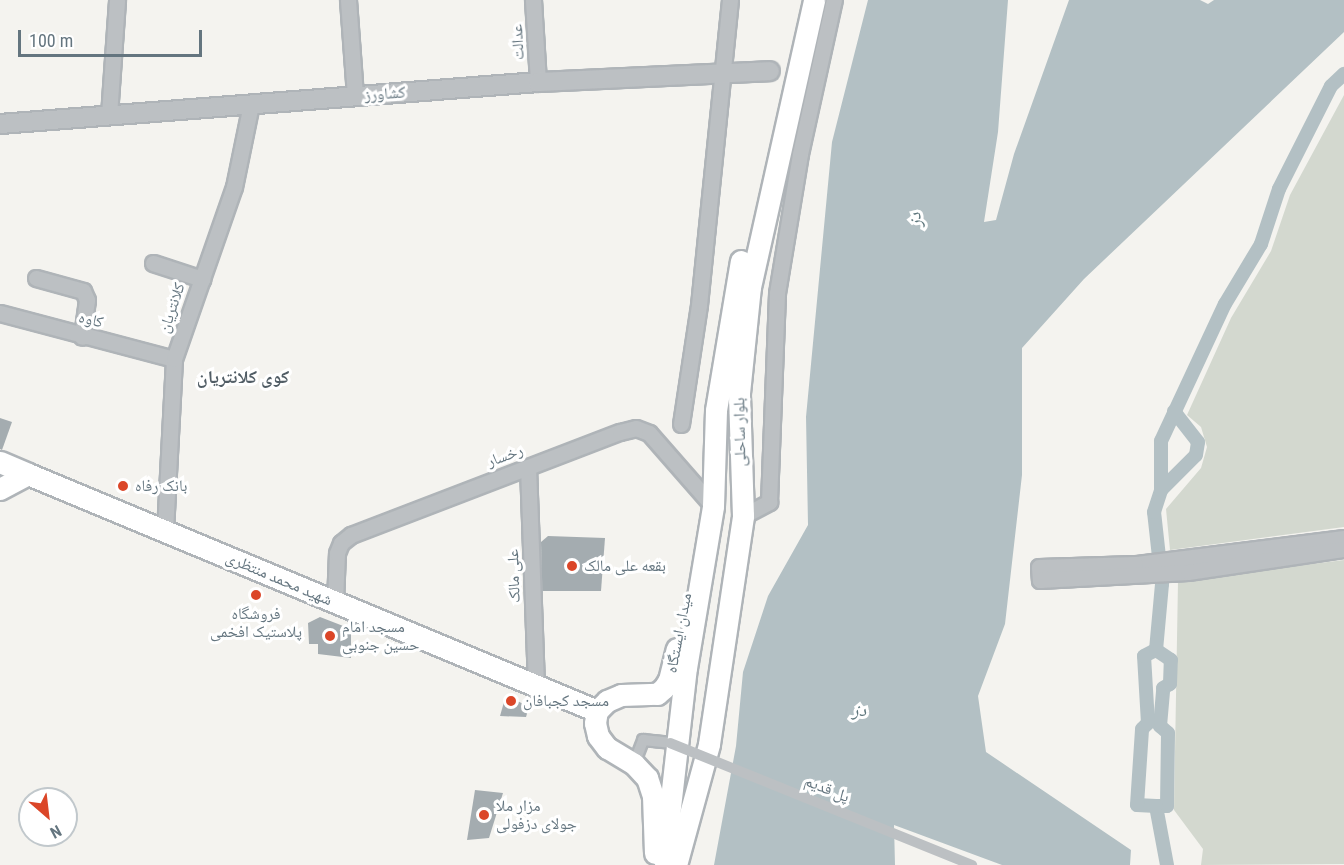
<!DOCTYPE html>
<html>
<head>
<meta charset="utf-8">
<style>
  body { margin:0 }
  #map { position:relative; width:1344px; height:865px; overflow:hidden; background:#f4f3ef; font-family:"Roboto Condensed","Noto Naskh Arabic",sans-serif }
  div>[style] { position:absolute }
  .green>* { inset:0; background:#d3d8cf }
  .water>* { inset:0; background:#b3c0c4 }
  .canal>* { height:14px; margin:-7px; padding:0 7px; transform-origin:7px; border-radius:7px; background:#b3c0c4 }
  .building>* { inset:0; background:#a4acb0 }
  .roads { filter:drop-shadow(2px 0 #afb4b8) drop-shadow(-2px 0 #afb4b8) drop-shadow(0 2px #afb4b8) drop-shadow(0 -2px #afb4b8) }
  .pedestrian>* { height:10px; margin:-5px; padding:0 5px; transform-origin:5px; border-radius:5px; background:#bcc0c3 }
  .minor>* { height:15px; margin:-7.5px; padding:0 7.5px; transform-origin:7.5px; border-radius:7.5px; background:#bcc0c3 }
  .tertiary>* { height:18px; margin:-9px; padding:0 9px; transform-origin:9px; border-radius:9px; background:#bcc0c3 }
  .secondary>* { height:21px; margin:-10.5px; padding:0 10.5px; transform-origin:10.5px; border-radius:10.5px; background:#fff }
  .pedestrian-bridge>* { height:10px; margin:-5px; padding:0 5px; transform-origin:5px; border-radius:5px; background:#bcc0c3 }
  .dots>* { width:16px; height:16px; translate:-50% -50%; box-sizing:border-box; border:3px solid #fff; border-radius:50% }
  span { translate:-50% -50%; white-space:nowrap; text-align:center; line-height:1.15; -webkit-text-stroke:6px #fff; paint-order:stroke }
  .street-label { font-size:16px; color:#64757f }
  .poi-label { font-size:16px; color:#64757f }
  .left { translate:0 -50%; text-align:left }
  .water-label { font-size:18px; color:#5f777d; font-style:italic }
  .neighbourhood-label { font-size:18px; color:#515d65; font-weight:700 }
  .north { position:absolute; left:18px; top:787px; width:60px; height:60px; box-sizing:border-box; background:#fff; border:2px solid #c1c8cc; border-radius:50%; rotate:152deg; font-size:16px; font-weight:700; line-height:24px; text-align:center; color:#64757f }
  .north::after { content:''; display:block; margin:auto; width:21px; height:27px; background:#db4628; clip-path:polygon(50% 0,100% 100%,50% 72%,0 100%) }
  .scale { position:absolute; left:18px; top:30px; width:184px; height:27px; box-sizing:border-box; border:3px solid #64757f; border-top:0; padding-left:8px; font-size:18px; line-height:21px; white-space:nowrap; color:#64757f; -webkit-text-stroke:4px #fff; paint-order:stroke }
</style>
</head>
<body>
<div id="map">
  <div class="green">
    <div style="clip-path:polygon(1344px 95px,1344px 527px,1170px 550px,1166px 509px,1201px 468px,1207px 447px,1201px 427px,1187px 415px,1231px 318px,1271px 251px,1290px 195px)"></div>
    <div style="clip-path:polygon(1344px 560px,1344px 864px,1201px 865px,1203px 849px,1174px 810px,1178px 581px)"></div>
  </div>
  <div class="water">
    <div style="clip-path:polygon(868px 0,1008px 0,998px 132px,984px 222px,996px 220px,1014px 154px,1069px 0,1200px 0,1208px 4px,1214px 0,1344px 0,1344px 32px,1084px 279px,1022px 348px,1022px 475px,1005px 624px,978px 696px,986px 752px,1131px 850px,1130px 865px,1002px 865px,894px 825px,895px 865px,714px 865px,736px 746px,743px 672px,768px 596px,808px 525px,806px 417px,832px 142px)"></div>
  </div>
  <div class="canal">
    <div style="left:1161px;top:490px;width:49px;rotate:-45deg"></div>
    <div style="left:1196px;top:455px;width:13px;rotate:-81deg"></div>
    <div style="left:1198px;top:442px;width:39px;rotate:-128deg"></div>
    <div style="left:1156px;top:806px;width:11px"></div>
    <div style="left:1167px;top:806px;width:73px;rotate:-89.2deg"></div>
    <div style="left:1168px;top:733px;width:11px;rotate:-139deg"></div>
    <div style="left:1160px;top:726px;width:38px;rotate:-85deg"></div>
    <div style="left:1163px;top:688px;width:8px;rotate:-30deg"></div>
    <div style="left:1170px;top:684px;width:24px;rotate:-88deg"></div>
    <div style="left:1171px;top:660px;width:18px;rotate:-146deg"></div>
    <div style="left:1167px;top:865px;width:60px;rotate:-100.6deg"></div>
    <div style="left:1156px;top:806px;width:19px;rotate:-177deg"></div>
    <div style="left:1137px;top:805px;width:76px;rotate:-86.2deg"></div>
    <div style="left:1142px;top:729px;width:8px;rotate:-45deg"></div>
    <div style="left:1148px;top:723px;width:67px;rotate:-93.4deg"></div>
    <div style="left:1144px;top:656px;width:13px;rotate:-27deg"></div>
    <div style="left:1156px;top:650px;width:66px;rotate:-84.8deg"></div>
    <div style="left:1162px;top:584px;width:72px;rotate:-96.3deg"></div>
    <div style="left:1154px;top:512px;width:23px;rotate:-72deg"></div>
    <div style="left:1161px;top:490px;width:49px;rotate:-90deg"></div>
    <div style="left:1161px;top:441px;width:151px;rotate:-65deg"></div>
    <div style="left:1225px;top:304px;width:70px;rotate:-59deg"></div>
    <div style="left:1261px;top:244px;width:58px;rotate:-71.9deg"></div>
    <div style="left:1279px;top:189px;width:115px;rotate:-63.2deg"></div>
    <div style="left:1331px;top:86px;width:18px;rotate:-43deg"></div>
  </div>
  <div class="building">
    <div style="clip-path:polygon(0 418px,12px 422px,2px 450px,0 449px)"></div>
    <div style="clip-path:polygon(548px 536px,605px 538px,601px 591px,542px 591px,541px 542px)"></div>
    <div style="clip-path:polygon(320px 617px,351px 629px,351px 658px,318px 654px,318px 644px,309px 644px,308px 623px)"></div>
    <div style="clip-path:polygon(506px 695px,529px 707px,526px 717px,500px 716px)"></div>
    <div style="clip-path:polygon(475px 790px,503px 793px,489px 838px,467px 840px)"></div>
  </div>
  <div class="roads">
    <div class="pedestrian">
      <div style="left:634px;top:764px;width:26px;rotate:-69deg"></div>
      <div style="left:643px;top:740px;width:27px;rotate:6deg"></div>
    </div>
    <div class="minor">
      <div style="left:348px;top:0;width:96px;rotate:85.8deg"></div>
      <div style="left:533px;top:0;width:82px;rotate:86.5deg"></div>
      <div style="left:109px;top:115px;width:115px;rotate:-86deg"></div>
      <div style="left:153px;top:263px;width:52px;rotate:18.1deg"></div>
      <div style="left:36px;top:278px;width:49px;rotate:15.5deg"></div>
      <div style="left:83px;top:291px;width:10px;rotate:66deg"></div>
      <div style="left:87px;top:300px;width:37px;rotate:98deg"></div>
      <div style="left:0;top:313px;width:180px;rotate:14.8deg"></div>
      <div style="left:681px;top:424px;width:120px;rotate:-81.4deg"></div>
      <div style="left:699px;top:305px;width:307px;rotate:-84.2deg"></div>
      <div style="left:528px;top:467px;width:217px;rotate:87.9deg"></div>
      <div style="left:743px;top:516px;width:30px;rotate:-28deg"></div>
      <div style="left:769px;top:502px;width:209px;rotate:-87.8deg"></div>
      <div style="left:777px;top:293px;width:141px;rotate:-80.6deg"></div>
      <div style="left:800px;top:154px;width:158px;rotate:-77.6deg"></div>
      <div style="left:165px;top:531px;width:172px;rotate:-87deg"></div>
      <div style="left:174px;top:359px;width:182px;rotate:-70.8deg"></div>
      <div style="left:234px;top:187px;width:85px;rotate:-78.4deg"></div>
      <div style="left:1344px;top:538px;width:211px;rotate:172.9deg"></div>
      <div style="left:1135px;top:564px;width:96px;rotate:178.2deg"></div>
      <div style="left:1039px;top:567px;width:13px;rotate:86deg"></div>
      <div style="left:1040px;top:580px;width:148px;rotate:-3.1deg"></div>
      <div style="left:1188px;top:572px;width:158px;rotate:-8.4deg"></div>
      <div style="left:335px;top:602px;width:49px;rotate:-87.7deg"></div>
      <div style="left:337px;top:553px;width:11px;rotate:-68deg"></div>
      <div style="left:341px;top:543px;width:13px;rotate:-39deg"></div>
      <div style="left:351px;top:535px;width:288px;rotate:-21deg"></div>
      <div style="left:620px;top:432px;width:16px;rotate:-14deg"></div>
      <div style="left:636px;top:428px;width:14px;rotate:21deg"></div>
      <div style="left:649px;top:433px;width:97px;rotate:48.8deg"></div>
    </div>
    <div class="tertiary">
      <div style="left:0;top:124px;width:540px;rotate:-4.46deg"></div>
      <div style="left:538px;top:82px;width:232px;rotate:-2.7deg"></div>
    </div>
    <div class="secondary">
      <div style="left:0;top:462px;width:30px;rotate:23deg"></div>
      <div style="left:28px;top:474px;width:32px;rotate:152deg"></div>
      <div style="left:28px;top:474px;width:616px;rotate:22.61deg"></div>
      <div style="left:655px;top:853px;width:57px;rotate:-92deg"></div>
      <div style="left:653px;top:796px;width:19px;rotate:-108deg"></div>
      <div style="left:647px;top:778px;width:19px;rotate:-133deg"></div>
      <div style="left:634px;top:764px;width:31px;rotate:-149deg"></div>
      <div style="left:607px;top:748px;width:15px;rotate:-127deg"></div>
      <div style="left:598px;top:736px;width:13px;rotate:-103deg"></div>
      <div style="left:595px;top:723px;width:12px;rotate:-81deg"></div>
      <div style="left:597px;top:711px;width:14px;rotate:-45deg"></div>
      <div style="left:607px;top:701px;width:15px;rotate:-23deg"></div>
      <div style="left:621px;top:695px;width:36px;rotate:-2deg"></div>
      <div style="left:657px;top:694px;width:9px;rotate:-41deg"></div>
      <div style="left:664px;top:688px;width:9px;rotate:-58deg"></div>
      <div style="left:669px;top:680px;width:32px;rotate:-76deg"></div>
      <div style="left:664px;top:860px;width:193px;rotate:-83.5deg"></div>
      <div style="left:686px;top:668px;width:164px;rotate:-80.5deg"></div>
      <div style="left:713px;top:506px;width:96px;rotate:-88.2deg"></div>
      <div style="left:716px;top:410px;width:151px;rotate:-80.5deg"></div>
      <div style="left:676px;top:865px;width:125px;rotate:-74.7deg"></div>
      <div style="left:709px;top:744px;width:231px;rotate:-81.5deg"></div>
      <div style="left:743px;top:516px;width:123px;rotate:-91.9deg"></div>
      <div style="left:739px;top:393px;width:107px;rotate:-84.1deg"></div>
      <div style="left:750px;top:287px;width:294px;rotate:-77.4deg"></div>
    </div>
  </div>
  <div class="pedestrian-bridge">
    <div style="left:670px;top:743px;width:326px;rotate:22deg"></div>
  </div>
  <div class="dots">
    <div style="left:123px;top:486px;background:#db4628"></div>
    <div style="left:572px;top:566px;background:#db4628"></div>
    <div style="left:256px;top:595px;background:#db4628"></div>
    <div style="left:330px;top:636px;background:#db4628"></div>
    <div style="left:511px;top:701px;background:#db4628"></div>
    <div style="left:484px;top:815px;background:#db4628"></div>
  </div>
  <div class="street-label">
    <span style="left:518px;top:42px;rotate:-93deg">عدالت</span>
    <span style="left:385px;top:94px;rotate:-4deg">کشاورز</span>
    <span style="left:172px;top:308px;rotate:-71deg">کلانتریان</span>
    <span style="left:91px;top:320px;rotate:14deg">کاوه</span>
    <span style="left:740px;top:432px;rotate:-91deg">بلوار ساحلی</span>
    <span style="left:505px;top:456px;rotate:-20deg">رخسار</span>
    <span style="left:514px;top:576px;rotate:-92deg">علی مالک</span>
    <span style="left:279px;top:579px;rotate:23deg">شهید محمد منتظری</span>
    <span style="left:679px;top:633px;rotate:-79deg">میدان ایستگاه</span>
    <span style="left:827px;top:789px;rotate:22deg">پل قدیم</span>
  </div>
  <div class="poi-label">
    <span class="left" style="left:135px;top:486px">بانک رفاه</span>
    <span class="left" style="left:584px;top:566px">بقعه علی مالک</span>
    <span style="left:256px;top:623px">فروشگاه<br>پلاستیک افخمی</span>
    <span class="left" style="left:342px;top:636px">مسجد امام<br>حسین جنوبی</span>
    <span class="left" style="left:523px;top:701px">مسجد کجبافان</span>
    <span class="left" style="left:496px;top:815px">مزار ملا<br>جولای دزفولی</span>
  </div>
  <div class="water-label">
    <span style="left:915px;top:220px;rotate:-94deg">دز</span>
    <span style="left:859px;top:710px">دز</span>
  </div>
  <div class="neighbourhood-label">
    <span style="left:243px;top:377px">کوی کلانتریان</span>
  </div>
  <div class="north">N</div>
  <div class="scale">100 m</div>
</div>
</body>
</html>
